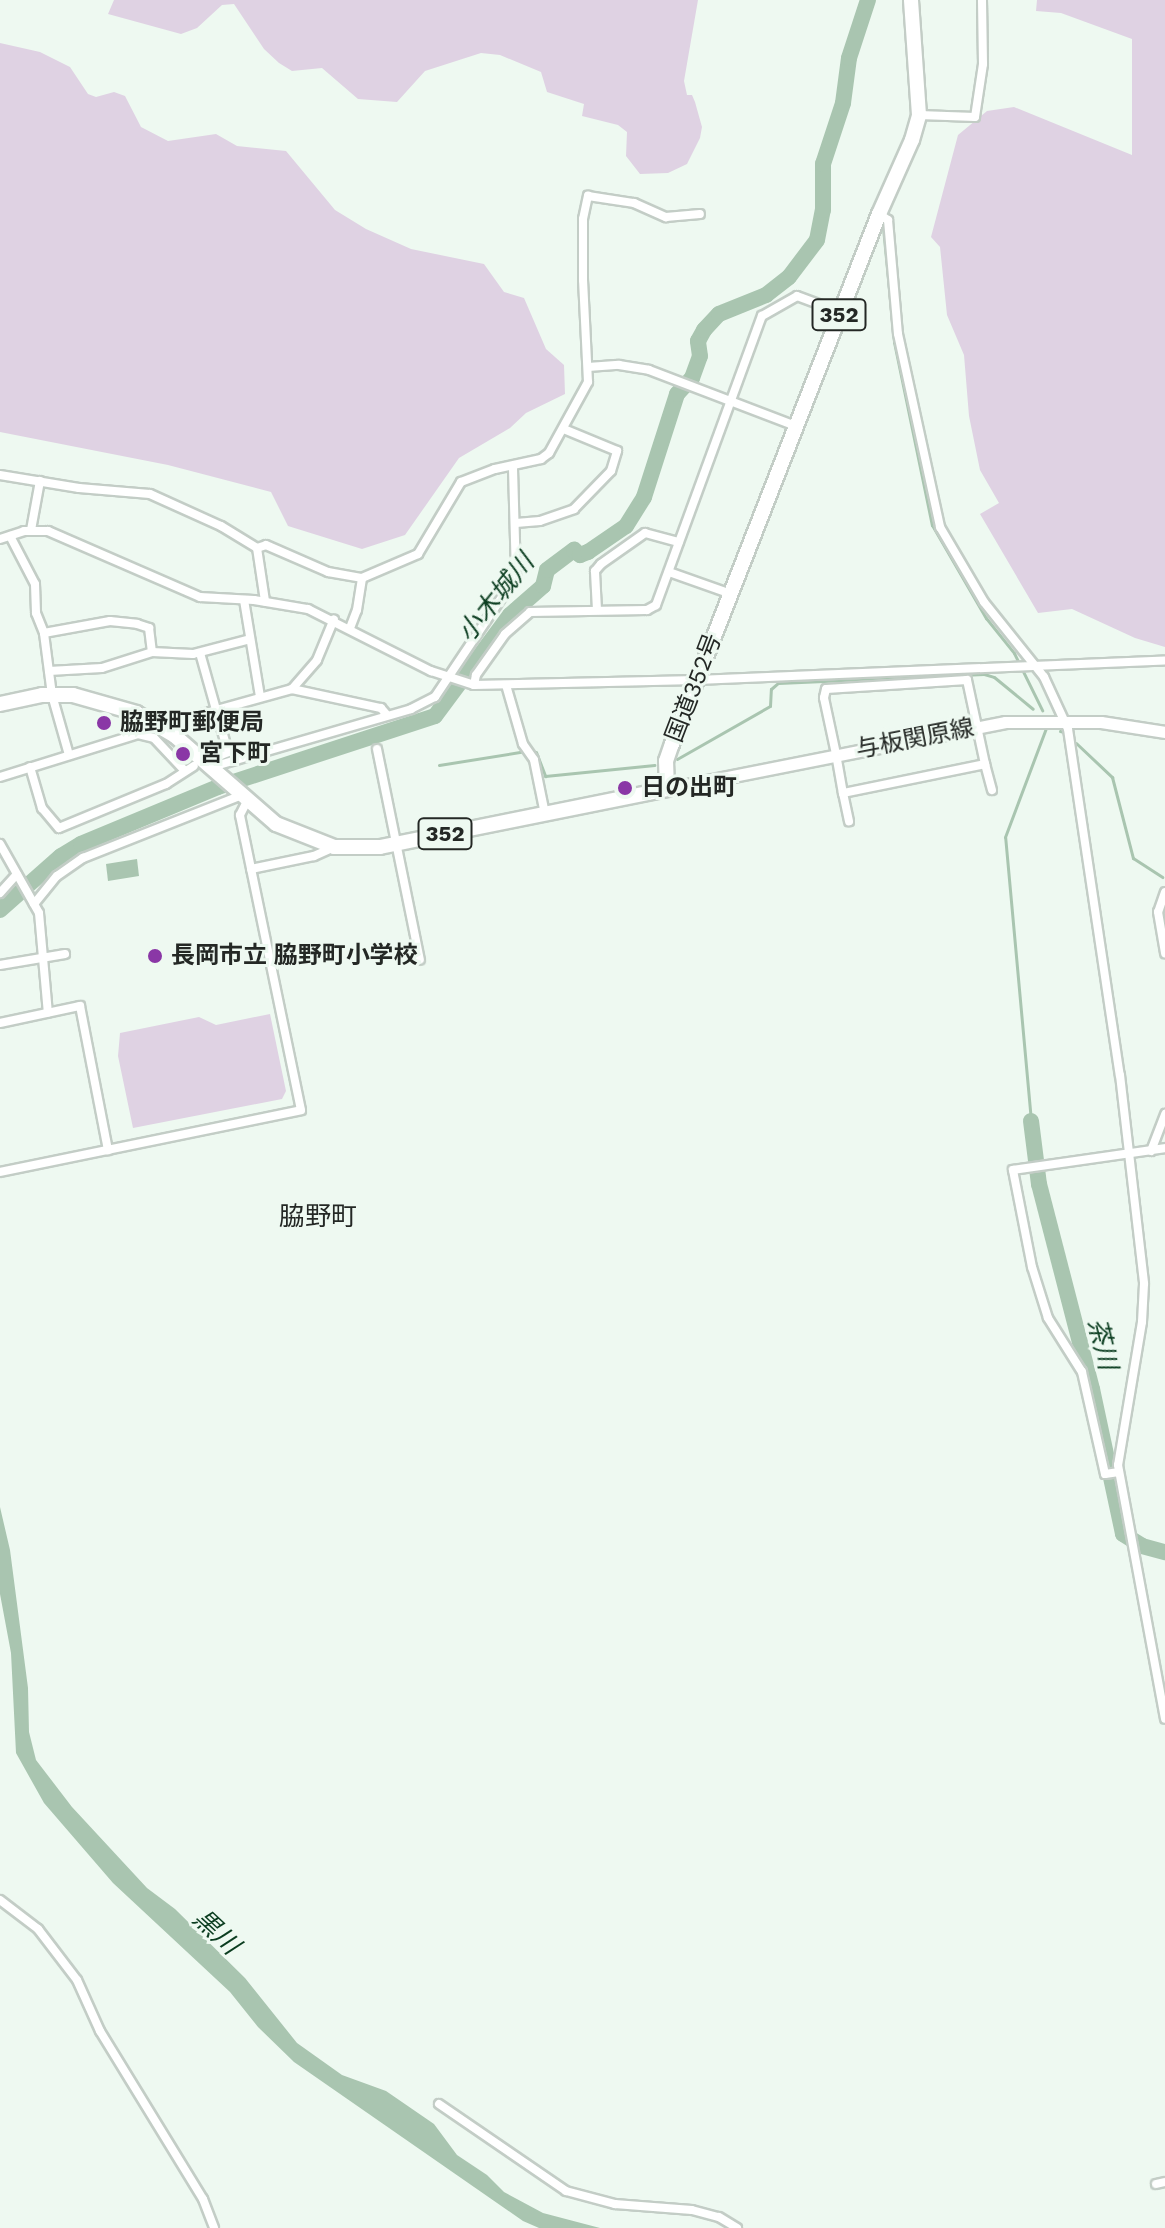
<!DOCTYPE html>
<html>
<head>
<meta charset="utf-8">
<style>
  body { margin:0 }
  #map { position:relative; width:1165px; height:2228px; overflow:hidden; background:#eef9f1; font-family:"Work Sans","Noto Sans JP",sans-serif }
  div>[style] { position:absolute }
  .green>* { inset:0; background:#dfd2e3 }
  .water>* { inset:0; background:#a9c5b0 }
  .stream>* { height:3px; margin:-1.5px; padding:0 1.5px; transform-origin:1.5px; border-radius:1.5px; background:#a9c5b0 }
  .river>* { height:16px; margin:-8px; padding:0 8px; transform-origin:8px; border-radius:8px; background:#a9c5b0 }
  .roads { filter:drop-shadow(2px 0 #c3cdc6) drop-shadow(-2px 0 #c3cdc6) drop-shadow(0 2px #c3cdc6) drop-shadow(0 -2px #c3cdc6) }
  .street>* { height:8px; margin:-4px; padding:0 4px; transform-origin:4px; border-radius:4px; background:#fff }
  .secondary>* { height:11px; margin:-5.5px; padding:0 5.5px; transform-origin:5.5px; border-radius:5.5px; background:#fff }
  .highway>* { height:14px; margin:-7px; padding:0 7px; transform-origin:7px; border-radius:7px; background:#fff }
  .dots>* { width:22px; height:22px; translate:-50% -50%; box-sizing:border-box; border:4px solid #eef9f1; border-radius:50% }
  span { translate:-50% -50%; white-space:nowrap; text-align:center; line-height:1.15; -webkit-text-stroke:6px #eef9f1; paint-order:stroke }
  .shield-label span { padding:2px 6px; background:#eef9f1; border:2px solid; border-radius:6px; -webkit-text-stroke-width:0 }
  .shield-label { font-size:22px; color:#242825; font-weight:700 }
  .street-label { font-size:24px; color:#242825 }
  .poi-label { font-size:24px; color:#242825; font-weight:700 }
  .left { translate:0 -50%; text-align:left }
  .water-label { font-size:26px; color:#0b3d20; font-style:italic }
  .neighbourhood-label { font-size:26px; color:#242825 }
</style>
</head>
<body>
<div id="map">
  <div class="green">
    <div style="clip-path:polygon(114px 0,698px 0,684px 81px,687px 95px,692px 95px,695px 102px,702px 127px,700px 138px,687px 164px,668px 173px,640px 174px,626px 156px,627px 132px,618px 125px,582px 116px,584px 104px,547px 92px,541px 72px,500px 55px,481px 53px,425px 71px,397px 102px,358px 99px,322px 68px,292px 71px,279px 63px,264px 49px,234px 4px,222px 5px,197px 28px,181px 34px,108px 14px)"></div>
    <div style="clip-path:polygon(1037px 0,1165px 0,1165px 647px,1135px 638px,1072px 609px,1038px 613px,980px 514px,999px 503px,980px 470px,969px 416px,964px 355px,947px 315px,940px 247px,931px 237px,958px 135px,987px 111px,1014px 107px,1132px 155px,1132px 39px,1061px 13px,1036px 11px)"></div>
    <div style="clip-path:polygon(0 43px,40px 52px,70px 67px,88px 94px,96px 97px,114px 92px,125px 96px,141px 127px,168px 141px,216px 134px,237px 146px,286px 151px,335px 210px,366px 229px,411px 249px,484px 264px,504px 292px,524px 298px,546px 349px,564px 365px,565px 394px,526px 413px,510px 428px,459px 458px,405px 535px,362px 549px,288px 526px,271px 492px,168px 465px,0 432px)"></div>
    <div style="clip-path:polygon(270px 1014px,286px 1091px,282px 1099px,133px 1128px,118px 1056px,120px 1033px,199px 1017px,216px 1025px)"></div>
  </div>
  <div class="water">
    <div style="clip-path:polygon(137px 859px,139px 876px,108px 881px,106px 864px)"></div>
    <div style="clip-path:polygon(0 1507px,10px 1550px,28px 1688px,29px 1732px,36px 1760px,72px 1807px,147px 1888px,175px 1909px,245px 1978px,297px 2043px,342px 2075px,386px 2091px,434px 2124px,457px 2155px,487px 2175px,504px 2192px,543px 2213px,600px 2228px,539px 2228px,523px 2221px,294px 2062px,258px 2027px,230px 1992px,113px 1883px,44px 1803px,16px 1753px,11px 1653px,0 1594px)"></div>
  </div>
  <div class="stream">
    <div style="left:883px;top:227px;width:116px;rotate:84.5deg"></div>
    <div style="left:894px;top:342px;width:187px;rotate:78.3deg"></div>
    <div style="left:932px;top:525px;width:108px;rotate:59.9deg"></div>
    <div style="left:986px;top:618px;width:45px;rotate:51.3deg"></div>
    <div style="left:1014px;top:653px;width:64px;rotate:63.8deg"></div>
    <div style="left:1060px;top:731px;width:4px;rotate:14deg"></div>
    <div style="left:1076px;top:743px;width:50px;rotate:43.4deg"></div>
    <div style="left:1112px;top:777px;width:84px;rotate:75.5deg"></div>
    <div style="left:1133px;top:858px;width:35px;rotate:33deg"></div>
    <div style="left:536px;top:752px;width:26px;rotate:69deg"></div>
    <div style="left:545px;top:776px;width:110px;rotate:-5.8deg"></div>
    <div style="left:677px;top:759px;width:107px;rotate:-29.7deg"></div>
    <div style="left:770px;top:706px;width:17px;rotate:-87deg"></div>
    <div style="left:771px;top:689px;width:9px;rotate:-41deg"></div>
    <div style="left:778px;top:683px;width:206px;rotate:-2.5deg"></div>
    <div style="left:984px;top:674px;width:10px;rotate:17deg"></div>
    <div style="left:994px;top:677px;width:50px;rotate:39.4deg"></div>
    <div style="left:439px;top:765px;width:88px;rotate:-9.1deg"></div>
    <div style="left:1031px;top:1121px;width:285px;rotate:-95.2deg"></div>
    <div style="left:1005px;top:837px;width:116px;rotate:-69.4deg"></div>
  </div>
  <div class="river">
    <div style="left:0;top:910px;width:81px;rotate:-41.5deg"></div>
    <div style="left:61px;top:856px;width:23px;rotate:-31deg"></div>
    <div style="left:81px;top:844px;width:148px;rotate:-22.6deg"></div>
    <div style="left:218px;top:787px;width:228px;rotate:-18.1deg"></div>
    <div style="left:435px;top:716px;width:126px;rotate:-53.4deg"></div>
    <div style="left:510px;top:615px;width:44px;rotate:-41.3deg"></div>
    <div style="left:543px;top:586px;width:16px;rotate:-76deg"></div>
    <div style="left:547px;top:570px;width:34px;rotate:-37deg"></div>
    <div style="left:574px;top:550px;width:8px;rotate:40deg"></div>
    <div style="left:580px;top:555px;width:9px;rotate:-21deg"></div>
    <div style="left:588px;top:552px;width:46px;rotate:-34.4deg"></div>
    <div style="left:626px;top:526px;width:34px;rotate:-58deg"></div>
    <div style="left:644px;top:497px;width:108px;rotate:-72.2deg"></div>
    <div style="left:677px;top:394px;width:22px;rotate:-47deg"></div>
    <div style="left:692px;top:378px;width:23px;rotate:-70deg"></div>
    <div style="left:700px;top:356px;width:15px;rotate:-98deg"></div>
    <div style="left:698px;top:341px;width:13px;rotate:-61deg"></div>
    <div style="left:704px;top:330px;width:22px;rotate:-47deg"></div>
    <div style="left:719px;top:314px;width:51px;rotate:-22deg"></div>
    <div style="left:766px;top:295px;width:29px;rotate:-38deg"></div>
    <div style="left:789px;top:277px;width:46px;rotate:-52.9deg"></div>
    <div style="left:817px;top:240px;width:31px;rotate:-79deg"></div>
    <div style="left:823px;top:210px;width:46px;rotate:-90deg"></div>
    <div style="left:823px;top:164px;width:64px;rotate:-71.8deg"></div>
    <div style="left:843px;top:103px;width:45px;rotate:-82.4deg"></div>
    <div style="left:849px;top:58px;width:61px;rotate:-71.9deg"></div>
    <div style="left:1031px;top:1121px;width:64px;rotate:82.8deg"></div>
    <div style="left:1039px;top:1184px;width:212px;rotate:75.5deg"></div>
    <div style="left:1092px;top:1389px;width:148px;rotate:77.9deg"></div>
    <div style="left:1123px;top:1534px;width:22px;rotate:32deg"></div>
    <div style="left:1142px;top:1546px;width:24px;rotate:15deg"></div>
  </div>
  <div class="roads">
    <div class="street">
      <div style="left:919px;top:115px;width:56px;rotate:2deg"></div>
      <div style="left:975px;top:117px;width:54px;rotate:-81.4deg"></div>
      <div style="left:983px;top:64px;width:64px;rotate:-90.9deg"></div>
      <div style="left:879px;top:214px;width:11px;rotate:34deg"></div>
      <div style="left:888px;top:220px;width:114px;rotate:85deg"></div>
      <div style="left:898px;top:334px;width:198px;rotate:77.7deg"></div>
      <div style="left:940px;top:527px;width:87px;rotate:59.6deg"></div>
      <div style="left:984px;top:602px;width:96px;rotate:51.3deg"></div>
      <div style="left:1044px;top:677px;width:57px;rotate:65.2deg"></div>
      <div style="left:1068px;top:729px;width:350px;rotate:81.5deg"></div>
      <div style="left:1120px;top:1075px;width:210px;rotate:83.4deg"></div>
      <div style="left:1144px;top:1284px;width:38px;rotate:93deg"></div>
      <div style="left:1142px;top:1322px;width:145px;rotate:99.5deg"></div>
      <div style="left:1118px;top:1465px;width:258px;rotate:79.5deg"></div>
      <div style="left:588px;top:367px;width:31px;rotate:-4deg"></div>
      <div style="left:619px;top:365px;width:30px;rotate:9deg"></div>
      <div style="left:649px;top:370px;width:157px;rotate:20.9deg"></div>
      <div style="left:0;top:475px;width:80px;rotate:9.3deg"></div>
      <div style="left:79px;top:488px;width:71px;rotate:4.8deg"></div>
      <div style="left:150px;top:494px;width:78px;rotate:24.3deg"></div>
      <div style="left:221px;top:526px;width:42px;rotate:31.4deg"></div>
      <div style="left:257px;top:548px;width:54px;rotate:81.4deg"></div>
      <div style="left:516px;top:523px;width:24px;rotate:-5deg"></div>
      <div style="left:540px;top:521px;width:36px;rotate:-19deg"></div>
      <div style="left:574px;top:509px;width:53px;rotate:-45.8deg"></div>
      <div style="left:611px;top:471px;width:21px;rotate:-73deg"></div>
      <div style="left:617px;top:451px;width:57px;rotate:-157.5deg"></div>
      <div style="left:31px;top:530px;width:50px;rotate:-79.6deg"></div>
      <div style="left:10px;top:536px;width:54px;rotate:62.5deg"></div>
      <div style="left:35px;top:584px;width:29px;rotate:88deg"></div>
      <div style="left:36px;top:613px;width:22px;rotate:68deg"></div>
      <div style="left:0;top:539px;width:25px;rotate:-18deg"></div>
      <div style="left:24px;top:531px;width:24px"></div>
      <div style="left:48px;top:531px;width:166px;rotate:23.5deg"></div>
      <div style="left:200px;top:597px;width:54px;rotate:3.2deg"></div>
      <div style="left:254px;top:600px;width:55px;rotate:9.5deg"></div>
      <div style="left:308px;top:609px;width:138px;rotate:26.8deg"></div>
      <div style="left:431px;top:671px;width:45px;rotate:18deg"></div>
      <div style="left:474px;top:685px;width:223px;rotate:-1.3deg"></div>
      <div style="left:697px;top:680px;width:468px;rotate:-2.4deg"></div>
      <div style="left:257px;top:548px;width:9px;rotate:-18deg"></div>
      <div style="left:266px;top:545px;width:68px;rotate:23.5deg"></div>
      <div style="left:328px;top:572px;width:35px;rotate:10deg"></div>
      <div style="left:362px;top:578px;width:61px;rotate:-23.2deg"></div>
      <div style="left:418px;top:554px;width:84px;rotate:-59.2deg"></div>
      <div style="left:461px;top:482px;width:36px;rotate:-21deg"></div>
      <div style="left:495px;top:469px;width:47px;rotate:-12.3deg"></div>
      <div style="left:541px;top:459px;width:10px;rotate:-37deg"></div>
      <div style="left:549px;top:453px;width:81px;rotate:-61.2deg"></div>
      <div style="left:588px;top:382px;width:102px;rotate:-92.8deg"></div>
      <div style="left:583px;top:280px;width:61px;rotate:-90deg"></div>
      <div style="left:583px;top:219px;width:24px;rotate:-78deg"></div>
      <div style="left:588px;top:196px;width:47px;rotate:8.7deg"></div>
      <div style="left:634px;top:203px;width:35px;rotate:24deg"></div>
      <div style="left:666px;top:217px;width:34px;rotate:-5deg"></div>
      <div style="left:669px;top:572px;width:66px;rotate:19.5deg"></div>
      <div style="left:244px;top:600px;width:98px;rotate:80.6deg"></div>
      <div style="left:597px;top:610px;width:39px;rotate:-93deg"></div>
      <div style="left:595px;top:571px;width:9px;rotate:-49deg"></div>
      <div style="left:601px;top:564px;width:54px;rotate:-35.2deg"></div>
      <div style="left:645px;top:533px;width:35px;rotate:15deg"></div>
      <div style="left:350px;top:628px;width:19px;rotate:-69deg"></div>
      <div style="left:357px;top:610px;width:32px;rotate:-81deg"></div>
      <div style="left:200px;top:653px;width:103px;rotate:74.2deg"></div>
      <div style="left:228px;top:752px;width:12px;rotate:156deg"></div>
      <div style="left:49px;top:671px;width:53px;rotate:-3.2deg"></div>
      <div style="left:102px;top:668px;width:52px;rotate:-17.7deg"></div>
      <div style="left:474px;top:685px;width:10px;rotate:-79deg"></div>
      <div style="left:476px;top:675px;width:50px;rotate:-54.7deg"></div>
      <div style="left:505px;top:634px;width:33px;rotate:-41deg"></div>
      <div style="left:530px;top:612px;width:117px;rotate:-1deg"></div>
      <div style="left:647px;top:610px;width:10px;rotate:-29deg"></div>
      <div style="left:656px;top:605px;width:308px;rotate:-69.9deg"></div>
      <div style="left:762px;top:316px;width:40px;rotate:-29.7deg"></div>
      <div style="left:797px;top:296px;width:46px;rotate:20.4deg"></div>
      <div style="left:506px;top:685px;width:61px;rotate:73.9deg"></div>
      <div style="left:523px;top:744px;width:19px;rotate:55deg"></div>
      <div style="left:534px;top:760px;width:55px;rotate:78.5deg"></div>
      <div style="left:292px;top:689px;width:38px;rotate:-49deg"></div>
      <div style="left:317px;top:660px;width:44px;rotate:-67.5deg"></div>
      <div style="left:177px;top:721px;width:119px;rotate:-15.5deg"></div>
      <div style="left:292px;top:689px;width:91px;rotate:12.1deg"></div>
      <div style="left:381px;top:708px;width:8px;rotate:50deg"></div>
      <div style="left:377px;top:749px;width:215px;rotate:78.5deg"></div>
      <div style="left:69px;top:755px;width:62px;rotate:-105.8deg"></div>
      <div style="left:52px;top:695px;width:63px;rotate:-97.4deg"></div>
      <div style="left:44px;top:633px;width:67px;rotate:-10.3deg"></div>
      <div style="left:110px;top:621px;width:27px;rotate:6deg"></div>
      <div style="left:137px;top:624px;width:13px;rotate:18deg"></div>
      <div style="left:149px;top:628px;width:24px;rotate:83deg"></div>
      <div style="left:152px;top:652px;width:41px;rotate:2.8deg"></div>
      <div style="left:193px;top:654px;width:59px;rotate:-14.7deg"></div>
      <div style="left:985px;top:764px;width:27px;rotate:75deg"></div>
      <div style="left:30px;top:767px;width:43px;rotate:73.7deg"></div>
      <div style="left:42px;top:808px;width:26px;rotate:50deg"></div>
      <div style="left:59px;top:828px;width:116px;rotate:-22.4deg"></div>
      <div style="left:166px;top:784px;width:33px;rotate:-33deg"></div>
      <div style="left:212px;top:767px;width:207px;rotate:-16.2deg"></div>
      <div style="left:411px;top:709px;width:27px;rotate:-27deg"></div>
      <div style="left:435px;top:697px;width:146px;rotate:-56.2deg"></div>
      <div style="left:516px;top:576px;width:110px;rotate:-91.6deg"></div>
      <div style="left:0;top:777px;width:145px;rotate:-17.3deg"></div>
      <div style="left:138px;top:734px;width:16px;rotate:14deg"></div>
      <div style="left:154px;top:738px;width:45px;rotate:46.8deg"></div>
      <div style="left:843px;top:793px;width:145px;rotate:-11.5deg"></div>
      <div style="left:985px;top:764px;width:86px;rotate:-102.1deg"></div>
      <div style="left:967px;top:680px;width:141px;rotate:176.3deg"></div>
      <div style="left:826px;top:689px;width:9px;rotate:103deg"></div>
      <div style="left:824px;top:698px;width:57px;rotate:77.9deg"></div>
      <div style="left:836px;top:754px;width:40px;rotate:80deg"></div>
      <div style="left:843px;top:793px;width:29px;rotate:78deg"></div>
      <div style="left:0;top:844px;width:79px;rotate:60.5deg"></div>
      <div style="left:39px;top:913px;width:100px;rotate:84.9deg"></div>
      <div style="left:251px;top:869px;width:64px;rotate:-11.7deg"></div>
      <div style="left:314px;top:856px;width:22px;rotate:-24deg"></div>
      <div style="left:1165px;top:892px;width:21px;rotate:109deg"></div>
      <div style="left:1158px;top:912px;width:42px;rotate:80.3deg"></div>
      <div style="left:0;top:893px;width:25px;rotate:-48deg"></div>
      <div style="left:34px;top:904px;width:36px;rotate:-51deg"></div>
      <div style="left:57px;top:876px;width:32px;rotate:-35deg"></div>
      <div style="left:83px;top:858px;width:171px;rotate:-21.6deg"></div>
      <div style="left:0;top:965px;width:66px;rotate:-9.6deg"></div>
      <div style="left:0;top:1023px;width:82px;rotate:-12deg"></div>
      <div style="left:80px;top:1006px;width:147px;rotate:79deg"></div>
      <div style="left:1151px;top:1151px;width:40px;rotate:-69deg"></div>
      <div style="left:0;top:1172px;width:307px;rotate:-11.6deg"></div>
      <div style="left:301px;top:1110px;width:301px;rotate:-101.7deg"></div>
      <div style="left:240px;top:815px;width:16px;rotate:-63deg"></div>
      <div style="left:1119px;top:1472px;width:14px;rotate:172deg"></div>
      <div style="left:1105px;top:1474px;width:105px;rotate:-102.7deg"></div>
      <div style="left:1082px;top:1372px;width:64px;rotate:-122.2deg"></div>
      <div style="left:1048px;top:1318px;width:53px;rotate:-107.4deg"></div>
      <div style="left:1032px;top:1267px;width:99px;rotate:-101.1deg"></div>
      <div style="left:1013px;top:1170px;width:154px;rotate:-8.2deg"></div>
      <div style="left:0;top:1900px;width:48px;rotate:37.3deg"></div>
      <div style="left:38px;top:1929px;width:64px;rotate:52.6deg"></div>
      <div style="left:77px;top:1980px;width:56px;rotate:65.7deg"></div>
      <div style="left:100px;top:2031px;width:197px;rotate:58.5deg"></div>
      <div style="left:203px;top:2199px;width:31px;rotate:69deg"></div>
      <div style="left:439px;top:2104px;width:154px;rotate:34.4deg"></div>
      <div style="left:566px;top:2191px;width:51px;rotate:14.9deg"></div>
      <div style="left:615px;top:2204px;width:77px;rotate:4.5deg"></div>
      <div style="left:692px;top:2210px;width:28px;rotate:15deg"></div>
      <div style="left:719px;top:2217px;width:21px;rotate:31deg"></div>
      <div style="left:1156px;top:2184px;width:9px;rotate:-13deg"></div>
    </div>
    <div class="secondary">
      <div style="left:667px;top:789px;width:345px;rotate:-11.2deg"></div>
      <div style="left:1005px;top:722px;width:96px"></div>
      <div style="left:1101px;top:722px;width:65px;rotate:8.9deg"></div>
    </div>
    <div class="highway">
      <div style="left:0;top:704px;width:43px;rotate:-12.1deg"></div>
      <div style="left:42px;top:695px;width:31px"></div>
      <div style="left:73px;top:695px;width:66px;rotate:15.9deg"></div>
      <div style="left:136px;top:713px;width:45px;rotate:30.5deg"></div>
      <div style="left:175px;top:736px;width:134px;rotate:41.1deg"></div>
      <div style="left:276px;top:824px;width:62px;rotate:21.6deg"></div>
      <div style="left:334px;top:847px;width:46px"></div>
      <div style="left:380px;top:847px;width:293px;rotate:-11.4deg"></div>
      <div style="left:667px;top:789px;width:28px;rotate:-92deg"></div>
      <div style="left:666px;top:761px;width:18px;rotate:-71deg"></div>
      <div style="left:672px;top:744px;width:569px;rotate:-68.67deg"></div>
      <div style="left:879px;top:214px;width:81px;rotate:-66deg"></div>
      <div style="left:912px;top:140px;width:26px;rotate:-74deg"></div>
      <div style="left:919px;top:115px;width:115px;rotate:-94deg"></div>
    </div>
  </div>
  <div class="dots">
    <div style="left:104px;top:723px;background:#8a37a6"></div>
    <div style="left:183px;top:754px;background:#8a37a6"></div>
    <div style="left:625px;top:788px;background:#8a37a6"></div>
    <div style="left:155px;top:956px;background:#8a37a6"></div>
  </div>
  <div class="shield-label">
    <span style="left:839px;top:315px">352</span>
    <span style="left:445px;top:834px">352</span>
  </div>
  <div class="street-label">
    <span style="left:694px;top:688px;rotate:-69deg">国道352号</span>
    <span style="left:915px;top:739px;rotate:-11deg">与板関原線</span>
  </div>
  <div class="poi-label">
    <span class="left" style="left:120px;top:723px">脇野町郵便局</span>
    <span class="left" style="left:199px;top:754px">宮下町</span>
    <span class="left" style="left:641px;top:788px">日の出町</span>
    <span class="left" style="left:171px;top:956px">長岡市立 脇野町小学校</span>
  </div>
  <div class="water-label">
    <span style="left:496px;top:598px;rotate:-51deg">小木城川</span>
    <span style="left:1102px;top:1344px;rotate:76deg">茶川</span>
    <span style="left:216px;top:1932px;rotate:43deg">黒川</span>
  </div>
  <div class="neighbourhood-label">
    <span style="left:318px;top:1217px">脇野町</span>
  </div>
</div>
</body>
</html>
